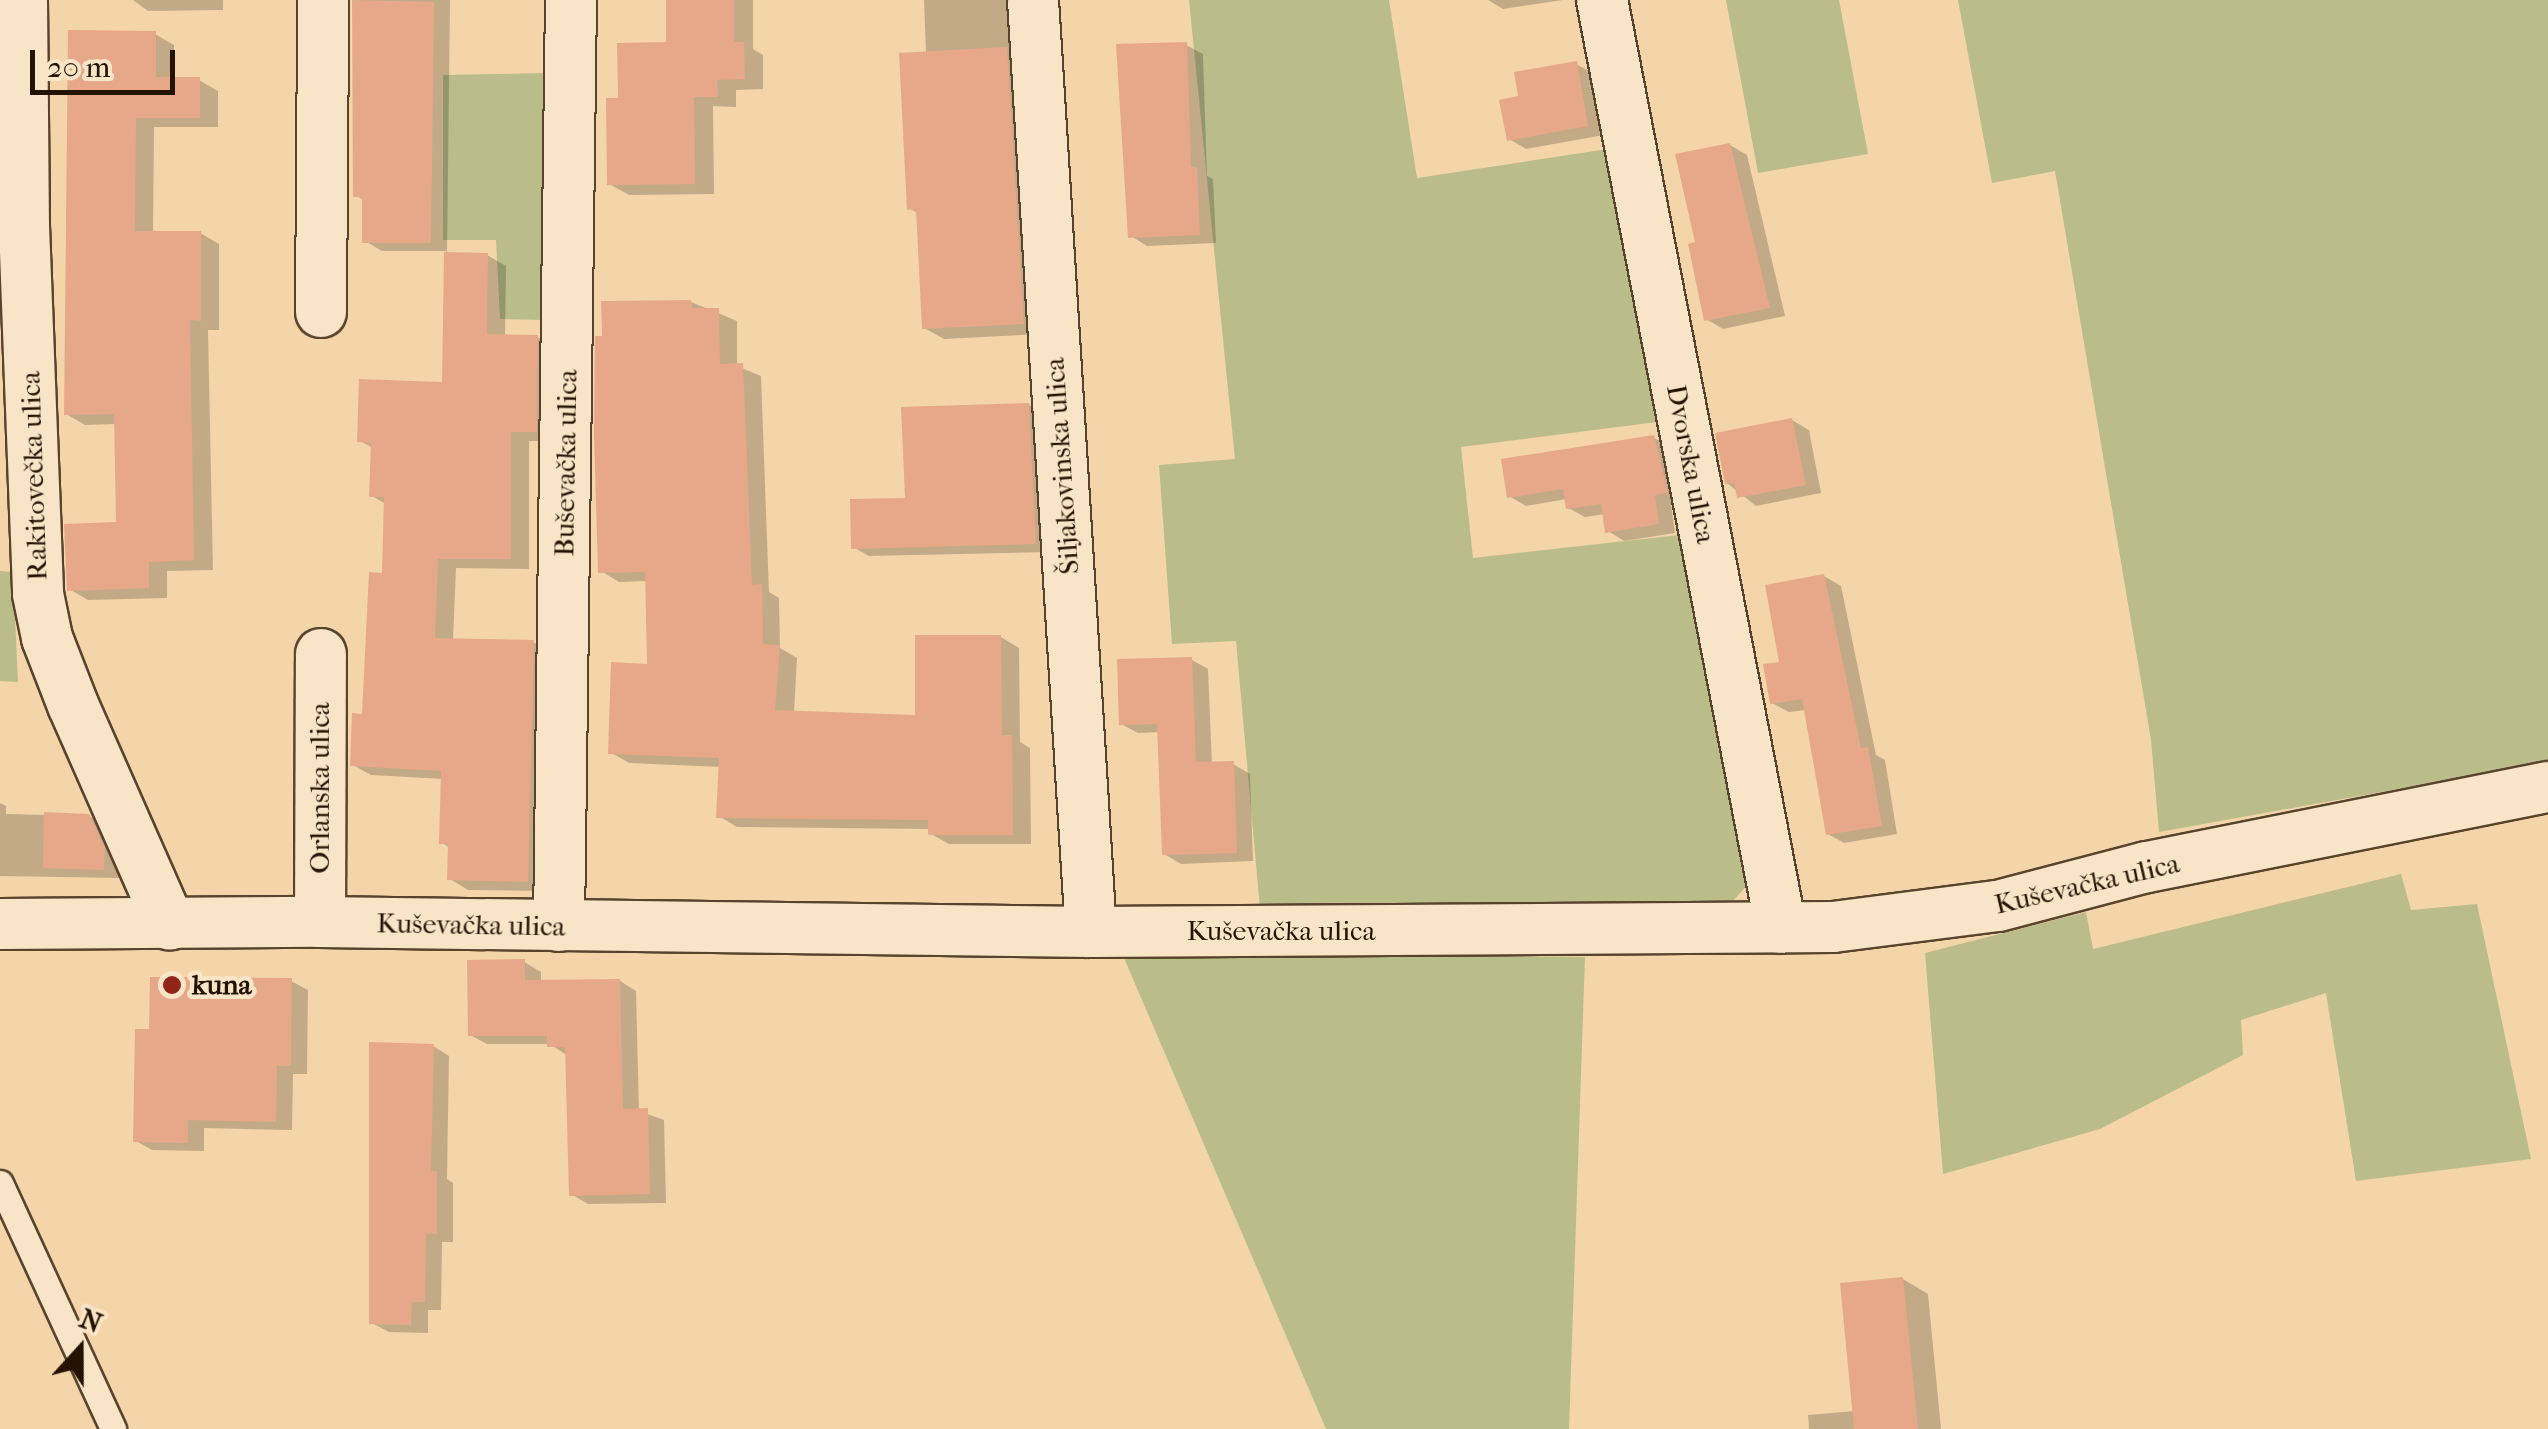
<!DOCTYPE html>
<html>
<head>
<meta charset="utf-8">
<style>
  body { margin:0 }
  #map { position:relative; width:2548px; height:1429px; overflow:hidden; background:#f4d5a9; font-family:"IM FELL French Canon",serif }
  div>[style] { position:absolute }
  .green>* { inset:0; background:#babd89 }
  .shadow>* { inset:0; background:#0003 }
  .building>* { inset:0; background:#e6a889 }
  .roads { filter:drop-shadow(2px 0 #58432c) drop-shadow(-2px 0 #58432c) drop-shadow(0 2px #58432c) drop-shadow(0 -2px #58432c) }
  .service>* { height:25px; margin:-12.5px; padding:0 12.5px; transform-origin:12.5px; border-radius:12.5px; background:#f8e4c7 }
  .minor>* { height:50px; margin:-25px; padding:0 25px; transform-origin:25px; border-radius:25px; background:#f8e4c7 }
  .dots>* { width:28px; height:28px; translate:-50% -50%; box-sizing:border-box; border:5px solid #f8e4c7; border-radius:50% }
  span { translate:-50% -50%; white-space:nowrap; text-align:center; line-height:1.15; -webkit-text-stroke:9px #f8e4c7; paint-order:stroke }
  .street-label { font-size:28px; color:#241203 }
  .poi-label { font-size:28px; color:#241203; font-weight:700 }
  .left { translate:0 -50%; text-align:left }
  .north { position:absolute; left:30px; top:1299px; width:100px; height:100px; -webkit-text-stroke:8px #f8e4c7; paint-order:stroke; rotate:21deg; font-size:28px; font-weight:700; line-height:40px; text-align:center; color:#241203 }
  .north::after { content:''; display:block; margin:auto; width:35px; height:45px; background:#241203; clip-path:polygon(50% 0,100% 100%,50% 72%,0 100%) }
  .scale { position:absolute; left:30px; top:50px; width:145px; height:45px; box-sizing:border-box; border:5px solid #241203; border-top:0; padding-left:12px; font-size:30px; line-height:35px; white-space:nowrap; color:#241203; -webkit-text-stroke:8px #f8e4c7; paint-order:stroke }
</style>
</head>
<body>
<div id="map">
  <div class="green">
    <div style="clip-path:polygon(1189px 0,1389px 0,1417px 178px,1614px 148px,1665px 421px,1461px 447px,1473px 558px,1688px 534px,1750px 882px,1733px 901px,1712px 911px,1260px 909px,1236px 641px,1172px 644px,1159px 465px,1235px 459px)"></div>
    <div style="clip-path:polygon(1726px 0,1839px 0,1868px 154px,1758px 173px)"></div>
    <div style="clip-path:polygon(1958px 0,2548px 0,2548px 762px,2159px 832px,2151px 740px,2055px 171px,1992px 183px)"></div>
    <div style="clip-path:polygon(545px 73px,544px 320px,500px 319px,496px 240px,443px 240px,443px 75px)"></div>
    <div style="clip-path:polygon(0 571px,13px 572px,18px 682px,0 681px)"></div>
    <div style="clip-path:polygon(2401px 874px,2411px 910px,2477px 904px,2531px 1159px,2356px 1181px,2326px 993px,2241px 1020px,2243px 1055px,2100px 1129px,1943px 1174px,1925px 953px,2086px 912px,2093px 949px)"></div>
    <div style="clip-path:polygon(1121px 951px,1585px 957px,1569px 1429px,1326px 1429px)"></div>
  </div>
  <div class="shadow">
    <div style="clip-path:polygon(133px 0,223px 0,223px 10px,148px 11px)"></div>
    <div style="clip-path:polygon(354px 0,450px 0,447px 255px,487px 255px,506px 266px,505px 336px,537px 337px,556px 348px,555px 441px,529px 441px,529px 569px,456px 568px,453px 641px,533px 642px,552px 653px,546px 891px,468px 890px,450px 879px,450px 848px,442px 843px,444px 779px,371px 775px,353px 765px,364px 716px,384px 575px,386px 504px,372px 496px,373px 448px,360px 441px,445px 384px,446px 251px,382px 251px,365px 241px,365px 201px,355px 195px)"></div>
    <div style="clip-path:polygon(668px 0,753px 0,753px 49px,763px 55px,763px 89px,736px 90px,736px 107px,713px 106px,714px 194px,629px 195px,609px 184px,620px 100px,669px 45px)"></div>
    <div style="clip-path:polygon(924px 0,1022px 0,1043px 334px,944px 339px,924px 328px,919px 214px,909px 208px,926px 54px)"></div>
    <div style="clip-path:polygon(1488px 0,1563px 0,1503px 9px)"></div>
    <div style="clip-path:polygon(155px 34px,174px 45px,174px 80px,199px 80px,218px 91px,218px 127px,154px 127px,153px 233px,200px 233px,219px 244px,219px 330px,208px 330px,213px 570px,167px 571px,167px 598px,88px 600px,69px 589px,118px 525px,116px 424px,85px 425px,66px 414px)"></div>
    <div style="clip-path:polygon(1186px 45px,1203px 54px,1207px 176px,1213px 179px,1216px 243px,1147px 246px,1131px 236px)"></div>
    <div style="clip-path:polygon(1576px 64px,1593px 73px,1604px 135px,1526px 149px,1509px 139px,1521px 98px)"></div>
    <div style="clip-path:polygon(1730px 145px,1747px 155px,1785px 316px,1723px 329px,1706px 319px,1698px 244px)"></div>
    <div style="clip-path:polygon(691px 302px,737px 321px,737px 366px,761px 376px,769px 592px,779px 598px,780px 648px,797px 658px,794px 713px,917px 718px,1001px 637px,1019px 648px,1020px 742px,1030px 748px,1031px 844px,949px 844px,931px 834px,931px 829px,737px 827px,719px 816px,721px 767px,629px 763px,610px 752px,650px 666px,647px 581px,619px 582px,601px 571px)"></div>
    <div style="clip-path:polygon(1029px 405px,1044px 414px,1051px 552px,869px 556px,853px 547px)"></div>
    <div style="clip-path:polygon(1792px 420px,1809px 430px,1821px 493px,1756px 506px,1727px 483px)"></div>
    <div style="clip-path:polygon(1654px 438px,1671px 447px,1683px 502px,1671px 504px,1675px 533px,1624px 541px,1608px 531px,1605px 514px,1585px 517px,1568px 508px,1567px 499px,1526px 506px,1509px 496px)"></div>
    <div style="clip-path:polygon(1824px 576px,1841px 586px,1876px 755px,1885px 760px,1897px 834px,1844px 843px,1828px 834px,1806px 710px,1789px 712px,1772px 703px,1782px 664px)"></div>
    <div style="clip-path:polygon(1192px 660px,1208px 669px,1212px 765px,1233px 764px,1250px 774px,1253px 861px,1181px 864px,1164px 854px,1160px 732px,1138px 733px,1121px 724px)"></div>
    <div style="clip-path:polygon(0 803px,6px 806px,6px 814px,89px 816px,106px 826px,121px 859px,120px 878px,0 876px)"></div>
    <div style="clip-path:polygon(524px 962px,541px 972px,541px 982px,620px 981px,636px 991px,639px 1111px,664px 1120px,666px 1203px,588px 1204px,571px 1194px,568px 1056px,550px 1044px,487px 1044px,470px 1035px)"></div>
    <div style="clip-path:polygon(291px 981px,308px 990px,307px 1074px,293px 1074px,292px 1130px,204px 1128px,204px 1151px,152px 1150px,136px 1141px)"></div>
    <div style="clip-path:polygon(433px 1046px,449px 1056px,447px 1179px,453px 1183px,453px 1242px,442px 1242px,441px 1310px,428px 1310px,428px 1333px,389px 1332px,372px 1323px)"></div>
    <div style="clip-path:polygon(1903px 1279px,1928px 1294px,1941px 1429px,1809px 1429px,1808px 1415px,1855px 1411px)"></div>
  </div>
  <div class="building">
    <div style="clip-path:polygon(352px 0,434px 2px,431px 243px,362px 243px,362px 197px,353px 197px)"></div>
    <div style="clip-path:polygon(666px 0,734px 0,734px 42px,744px 42px,745px 79px,717px 80px,718px 97px,694px 97px,695px 184px,607px 185px,606px 98px,618px 98px,617px 43px,666px 42px)"></div>
    <div style="clip-path:polygon(68px 30px,156px 31px,156px 77px,200px 77px,200px 118px,136px 118px,135px 231px,201px 231px,201px 321px,190px 320px,194px 560px,149px 562px,149px 588px,67px 591px,64px 524px,116px 522px,114px 414px,64px 415px)"></div>
    <div style="clip-path:polygon(1187px 42px,1191px 167px,1197px 167px,1200px 235px,1128px 238px,1116px 44px)"></div>
    <div style="clip-path:polygon(1007px 47px,1024px 324px,922px 329px,916px 209px,907px 210px,899px 53px)"></div>
    <div style="clip-path:polygon(1577px 61px,1588px 126px,1507px 141px,1499px 100px,1518px 96px,1514px 72px)"></div>
    <div style="clip-path:polygon(1730px 143px,1770px 308px,1704px 321px,1688px 244px,1695px 242px,1675px 154px)"></div>
    <div style="clip-path:polygon(444px 252px,488px 253px,487px 334px,538px 335px,537px 432px,511px 432px,511px 559px,438px 559px,435px 638px,534px 640px,528px 882px,447px 880px,448px 844px,439px 844px,441px 771px,350px 766px,352px 713px,362px 714px,369px 572px,382px 573px,384px 497px,369px 497px,371px 443px,357px 442px,359px 379px,442px 382px)"></div>
    <div style="clip-path:polygon(691px 300px,692px 308px,719px 308px,720px 364px,743px 363px,752px 585px,762px 584px,763px 644px,780px 645px,775px 710px,915px 715px,915px 635px,1001px 635px,1002px 735px,1012px 735px,1013px 835px,928px 835px,928px 820px,716px 818px,719px 758px,608px 754px,611px 662px,647px 664px,645px 572px,598px 573px,594px 433px,595px 336px,602px 336px,601px 301px)"></div>
    <div style="clip-path:polygon(1029px 403px,1036px 544px,851px 549px,850px 499px,905px 498px,901px 407px)"></div>
    <div style="clip-path:polygon(1792px 418px,1806px 485px,1737px 498px,1734px 483px,1725px 484px,1715px 433px)"></div>
    <div style="clip-path:polygon(1654px 435px,1668px 493px,1655px 495px,1659px 524px,1605px 533px,1601px 504px,1566px 509px,1563px 489px,1507px 498px,1501px 459px)"></div>
    <div style="clip-path:polygon(1824px 574px,1861px 748px,1868px 747px,1882px 826px,1826px 835px,1802px 699px,1770px 704px,1763px 664px,1779px 662px,1765px 585px)"></div>
    <div style="clip-path:polygon(1192px 657px,1196px 762px,1234px 761px,1237px 853px,1162px 855px,1157px 724px,1119px 725px,1117px 659px)"></div>
    <div style="clip-path:polygon(44px 812px,89px 814px,105px 848px,104px 870px,43px 868px)"></div>
    <div style="clip-path:polygon(525px 959px,525px 980px,620px 979px,623px 1109px,648px 1108px,650px 1194px,569px 1196px,565px 1047px,547px 1047px,547px 1036px,468px 1036px,467px 960px)"></div>
    <div style="clip-path:polygon(150px 977px,292px 978px,291px 1066px,277px 1066px,276px 1122px,188px 1120px,188px 1143px,133px 1142px,135px 1029px,149px 1029px)"></div>
    <div style="clip-path:polygon(369px 1042px,434px 1044px,431px 1171px,437px 1171px,437px 1234px,426px 1234px,425px 1302px,412px 1302px,411px 1325px,369px 1324px)"></div>
    <div style="clip-path:polygon(1903px 1277px,1918px 1429px,1854px 1429px,1840px 1283px)"></div>
  </div>
  <div class="roads">
    <div class="service">
      <div style="left:0;top:1183px;width:271px;rotate:65.3deg"></div>
    </div>
    <div class="minor">
      <div style="left:22px;top:0;width:226px;rotate:89.5deg"></div>
      <div style="left:24px;top:226px;width:368px;rotate:87.8deg"></div>
      <div style="left:38px;top:594px;width:45px;rotate:78.4deg"></div>
      <div style="left:47px;top:638px;width:72px;rotate:68.8deg"></div>
      <div style="left:73px;top:705px;width:240px;rotate:66.2deg"></div>
      <div style="left:1033px;top:0;width:934px;rotate:86.44deg"></div>
      <div style="left:1602px;top:0;width:945px;rotate:79.08deg"></div>
      <div style="left:321px;top:312px;width:312px;rotate:-89.6deg"></div>
      <div style="left:320px;top:922px;width:268px;rotate:-89.8deg"></div>
      <div style="left:0;top:924px;width:320px;rotate:-0.4deg"></div>
      <div style="left:320px;top:922px;width:771px;rotate:0.74deg"></div>
      <div style="left:1091px;top:932px;width:742px;rotate:-0.39deg"></div>
      <div style="left:1833px;top:927px;width:166px;rotate:-7.3deg"></div>
      <div style="left:1998px;top:906px;width:154px;rotate:-14.7deg"></div>
      <div style="left:2147px;top:867px;width:409px;rotate:-11.3deg"></div>
      <div style="left:559px;top:926px;width:926px;rotate:-89.26deg"></div>
    </div>
  </div>
  <div class="dots">
    <div style="left:172px;top:985px;background:#8f2418"></div>
  </div>
  <div class="street-label">
    <span style="left:566px;top:463px;rotate:-89deg">Buševačka ulica</span>
    <span style="left:1691px;top:464px;rotate:79deg">Dvorska ulica</span>
    <span style="left:1062px;top:466px;rotate:-94deg">Šiljakovinska ulica</span>
    <span style="left:34px;top:476px;rotate:-92deg">Rakitovečka ulica</span>
    <span style="left:320px;top:788px;rotate:-90deg">Orlanska ulica</span>
    <span style="left:2087px;top:884px;rotate:-13deg">Kuševačka ulica</span>
    <span style="left:471px;top:925px;rotate:1deg">Kuševačka ulica</span>
    <span style="left:1281px;top:931px">Kuševačka ulica</span>
  </div>
  <div class="poi-label">
    <span class="left" style="left:192px;top:985px">kuna</span>
  </div>
  <div class="north">N</div>
  <div class="scale">20 m</div>
</div>
</body>
</html>
